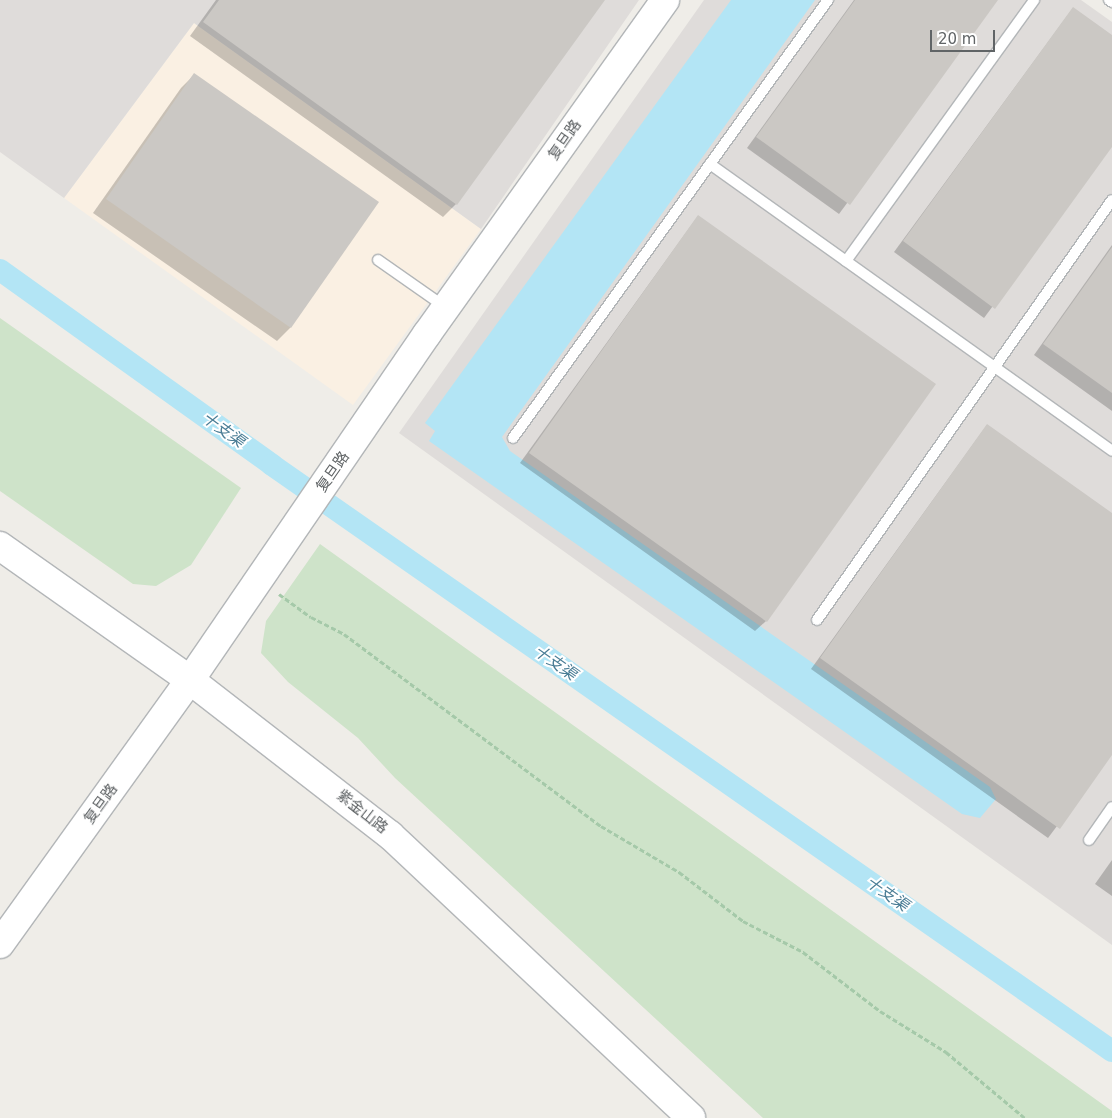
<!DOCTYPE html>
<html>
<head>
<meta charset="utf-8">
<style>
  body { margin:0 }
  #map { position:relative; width:1112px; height:1118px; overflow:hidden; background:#efede8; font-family:"DejaVu Sans","Noto Sans SC",sans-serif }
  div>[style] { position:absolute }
  .commercial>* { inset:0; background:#faf0e3 }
  .industrial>* { inset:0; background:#dfdcda }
  .green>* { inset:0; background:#cee3c9 }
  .water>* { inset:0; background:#b3e5f5 }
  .shadow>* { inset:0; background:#0003 }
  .canal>* { height:22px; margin:-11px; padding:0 11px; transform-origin:11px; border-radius:11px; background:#b3e5f5 }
  .building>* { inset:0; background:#cbc8c4 }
  .path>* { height:3px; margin-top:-1.5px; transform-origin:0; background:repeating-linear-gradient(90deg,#a5c9a9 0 5px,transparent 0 7.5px) }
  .roads { filter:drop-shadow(1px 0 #b3b6b8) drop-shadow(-1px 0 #b3b6b8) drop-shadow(0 1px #b3b6b8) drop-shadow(0 -1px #b3b6b8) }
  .lane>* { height:10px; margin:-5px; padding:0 5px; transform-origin:5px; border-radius:5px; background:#fff }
  .secondary>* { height:28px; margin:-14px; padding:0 14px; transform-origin:14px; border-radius:14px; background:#fff }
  span { translate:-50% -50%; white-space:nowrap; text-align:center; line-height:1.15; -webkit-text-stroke:4px #fff; paint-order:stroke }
  .street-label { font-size:15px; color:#606466 }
  .water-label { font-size:16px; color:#4a7d95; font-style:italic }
  .scale { position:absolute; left:930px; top:30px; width:65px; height:22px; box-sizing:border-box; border:2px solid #606466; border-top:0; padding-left:6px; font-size:15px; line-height:18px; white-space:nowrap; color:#606466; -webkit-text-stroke:4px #fff; paint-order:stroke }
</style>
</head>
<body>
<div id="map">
  <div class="commercial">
    <div style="clip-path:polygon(194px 23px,481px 229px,353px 405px,64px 198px)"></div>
  </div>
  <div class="industrial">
    <div style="clip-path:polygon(0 0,639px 0,481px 229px,194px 23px,64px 198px,0 152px)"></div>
    <div style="clip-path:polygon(704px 0,1081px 0,1112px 22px,1112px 945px,399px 433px)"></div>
  </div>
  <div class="green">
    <div style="clip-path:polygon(0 318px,241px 488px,191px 565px,156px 586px,133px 584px,0 491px)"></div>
    <div style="clip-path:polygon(320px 544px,1112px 1111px,1112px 1118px,763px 1118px,395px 778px,358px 738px,288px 682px,261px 653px,266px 621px)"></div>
  </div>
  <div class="water">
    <div style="clip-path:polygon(731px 0,815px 0,502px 437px,510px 451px,990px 787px,996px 799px,980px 818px,962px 814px,429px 441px,435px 431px,425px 423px)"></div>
  </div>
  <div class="shadow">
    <div style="clip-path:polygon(216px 0,603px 0,456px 204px,443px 217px,190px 36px)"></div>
    <div style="clip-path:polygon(854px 0,997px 0,839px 214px,747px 148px)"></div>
    <div style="clip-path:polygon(1073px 8px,1112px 36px,1112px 145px,984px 318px,894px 252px)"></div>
    <div style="clip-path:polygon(194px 75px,377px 202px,290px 328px,277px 341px,93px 213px,181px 88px)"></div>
    <div style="clip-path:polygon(698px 216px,766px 621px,755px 631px,520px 463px)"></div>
    <div style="clip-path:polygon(1112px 245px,1112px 411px,1034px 355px)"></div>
    <div style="clip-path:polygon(987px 425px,1112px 514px,1112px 753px,1048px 838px,811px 669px)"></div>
    <div style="clip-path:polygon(1112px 860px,1112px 896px,1095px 884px)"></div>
  </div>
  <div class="canal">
    <div style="left:0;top:270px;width:335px;rotate:35.6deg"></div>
    <div style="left:272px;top:465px;width:1024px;rotate:34.9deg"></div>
  </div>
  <div class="building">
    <div style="clip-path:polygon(219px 0,605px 0,457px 205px,203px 22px)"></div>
    <div style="clip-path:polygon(855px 0,998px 0,850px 205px,756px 137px)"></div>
    <div style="clip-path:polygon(1073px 7px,1112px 35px,1112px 147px,995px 309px,903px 241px)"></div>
    <div style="clip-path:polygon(194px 73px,379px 202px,291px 328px,106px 199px)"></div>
    <div style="clip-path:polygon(698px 215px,936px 384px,767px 622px,529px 453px)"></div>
    <div style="clip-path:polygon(1112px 247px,1112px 393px,1043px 344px)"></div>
    <div style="clip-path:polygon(987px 424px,1112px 513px,1112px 755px,1060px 829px,820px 658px)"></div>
  </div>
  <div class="path">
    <div style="left:279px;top:594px;width:39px;rotate:36deg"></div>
    <div style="left:311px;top:617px;width:37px;rotate:27deg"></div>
    <div style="left:344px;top:634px;width:321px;rotate:36.8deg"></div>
    <div style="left:601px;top:826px;width:91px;rotate:30.5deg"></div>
    <div style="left:679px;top:872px;width:81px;rotate:37.4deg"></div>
    <div style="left:743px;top:921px;width:68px;rotate:27.3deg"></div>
    <div style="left:803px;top:952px;width:97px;rotate:37.5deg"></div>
    <div style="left:880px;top:1011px;width:78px;rotate:31.8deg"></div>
    <div style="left:946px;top:1052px;width:103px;rotate:39.9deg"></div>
  </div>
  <div class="roads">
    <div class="lane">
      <div style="left:1109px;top:0;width:4px;rotate:34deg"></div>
      <div style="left:710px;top:164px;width:494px;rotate:35.5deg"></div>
      <div style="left:378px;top:260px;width:82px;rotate:35deg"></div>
      <div style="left:846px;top:261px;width:322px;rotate:-54.2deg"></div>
      <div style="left:513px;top:438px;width:540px;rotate:-54.28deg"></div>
      <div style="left:817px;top:620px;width:513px;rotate:-54.92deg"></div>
      <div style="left:1089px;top:840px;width:40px;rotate:-55.1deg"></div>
    </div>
    <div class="secondary">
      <div style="left:0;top:546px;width:232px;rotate:35.2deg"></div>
      <div style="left:190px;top:680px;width:253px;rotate:37.8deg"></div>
      <div style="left:390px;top:835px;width:413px;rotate:43.2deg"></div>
      <div style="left:0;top:944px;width:325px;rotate:-54.3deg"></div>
      <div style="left:190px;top:680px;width:419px;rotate:-55.6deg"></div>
      <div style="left:427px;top:334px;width:410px;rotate:-54.5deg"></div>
    </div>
  </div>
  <div class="street-label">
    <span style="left:565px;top:140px;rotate:-55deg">复旦路</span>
    <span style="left:333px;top:472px;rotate:-55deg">复旦路</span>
    <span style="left:101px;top:804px;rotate:-54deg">复旦路</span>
    <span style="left:362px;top:812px;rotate:38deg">紫金山路</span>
  </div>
  <div class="water-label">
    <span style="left:223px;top:430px;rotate:36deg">十支渠</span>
    <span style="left:555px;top:663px;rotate:35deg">十支渠</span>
    <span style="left:887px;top:894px;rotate:35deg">十支渠</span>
  </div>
  <div class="scale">20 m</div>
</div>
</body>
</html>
